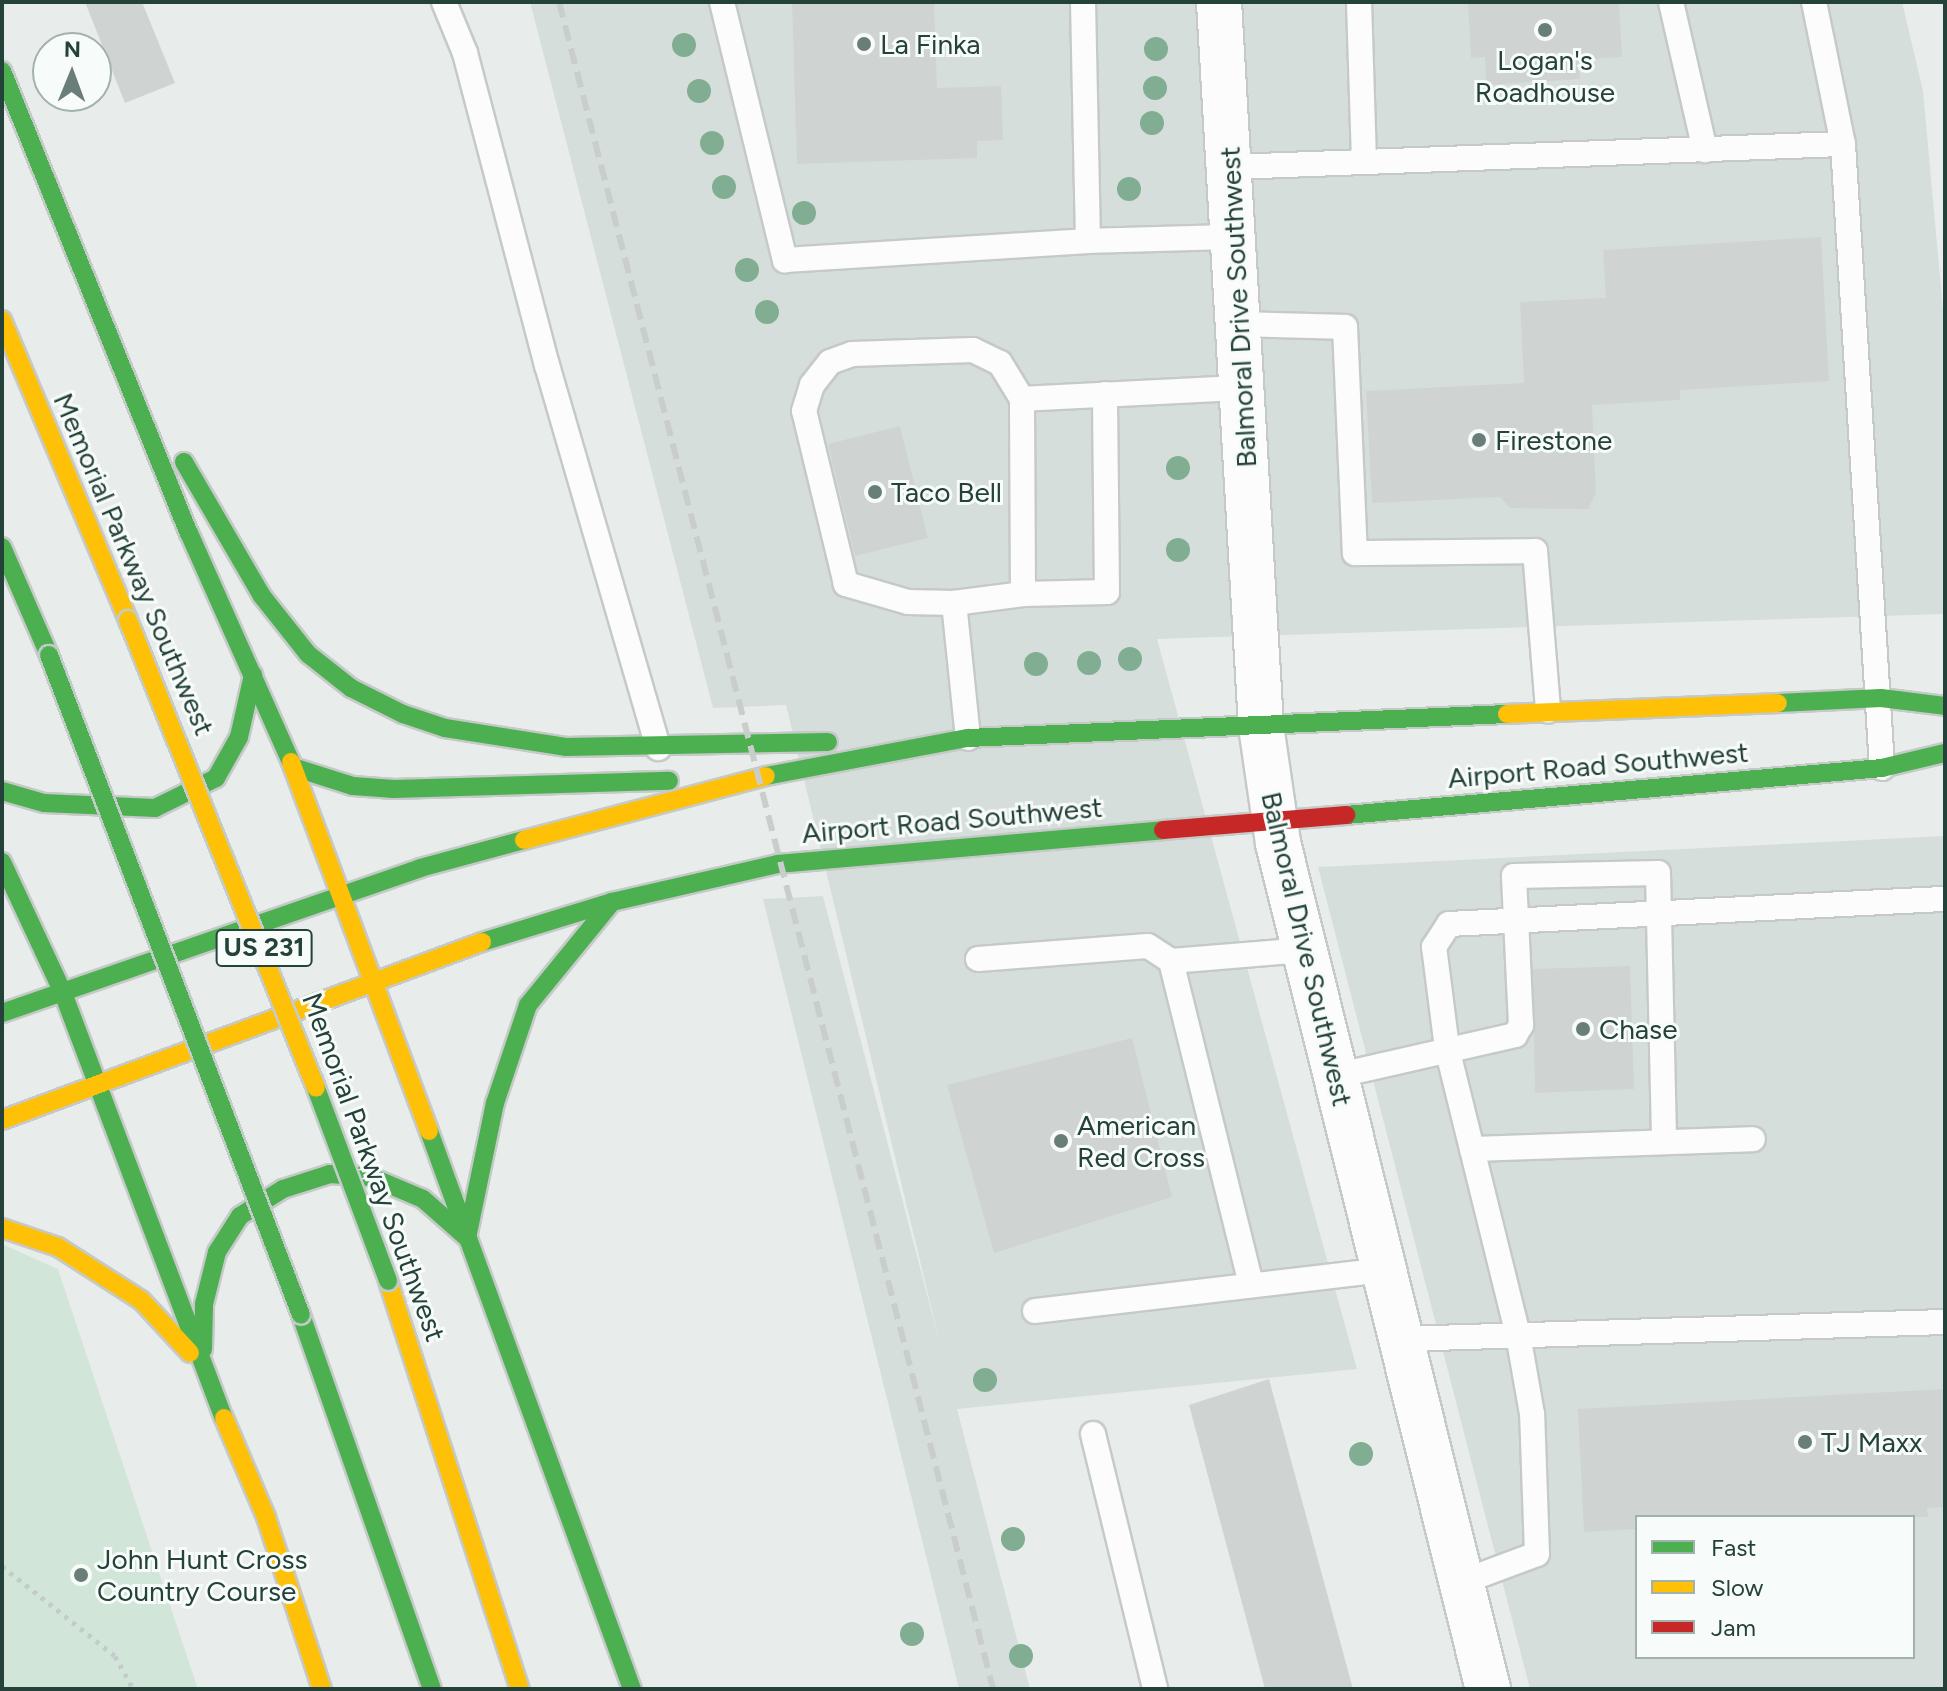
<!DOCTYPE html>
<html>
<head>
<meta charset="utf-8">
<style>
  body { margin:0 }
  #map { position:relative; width:1947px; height:1691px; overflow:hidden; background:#e8edeb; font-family:Figtree,sans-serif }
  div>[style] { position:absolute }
  .built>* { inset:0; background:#d6dedb }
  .green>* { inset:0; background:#d1e6d8 }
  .building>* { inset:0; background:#cfd4d2 }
  .path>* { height:5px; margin-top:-2.5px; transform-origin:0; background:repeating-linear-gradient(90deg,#c3ccca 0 4px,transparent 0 10px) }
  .roads { filter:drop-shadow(2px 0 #c5cac8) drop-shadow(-2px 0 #c5cac8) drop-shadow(0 2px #c5cac8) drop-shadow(0 -2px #c5cac8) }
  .lane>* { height:24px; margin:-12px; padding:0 12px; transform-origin:12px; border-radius:12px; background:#fcfcfc }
  .street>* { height:44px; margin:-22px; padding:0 22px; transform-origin:22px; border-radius:22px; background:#fcfcfc }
  .fast>* { height:18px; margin:-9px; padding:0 9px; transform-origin:9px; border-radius:9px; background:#4caf50 }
  .slow>* { height:18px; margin:-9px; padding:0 9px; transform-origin:9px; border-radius:9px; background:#ffc107 }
  .jam>* { height:18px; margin:-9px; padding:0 9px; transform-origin:9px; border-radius:9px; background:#c62828 }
  .rail>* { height:6px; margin-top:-3px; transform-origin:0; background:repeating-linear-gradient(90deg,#c9cdcc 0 16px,transparent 0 24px) }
  .bridges { filter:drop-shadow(2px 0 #c3ccc9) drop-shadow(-2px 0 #c3ccc9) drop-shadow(0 2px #c3ccc9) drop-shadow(0 -2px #c3ccc9) }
  .fast-bridge>* { height:18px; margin:-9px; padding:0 9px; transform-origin:9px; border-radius:9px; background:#4caf50 }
  .slow-bridge>* { height:18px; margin:-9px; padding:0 9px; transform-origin:9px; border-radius:9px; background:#ffc107 }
  .trees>* { width:24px; height:24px; margin:-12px; border-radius:50%; background:#81ae93 }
  .dots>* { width:22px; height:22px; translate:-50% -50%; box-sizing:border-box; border:4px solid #f7fbf9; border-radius:50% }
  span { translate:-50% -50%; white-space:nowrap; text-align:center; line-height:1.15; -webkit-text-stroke:6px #f7fbf9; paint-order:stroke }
  .shield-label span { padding:2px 6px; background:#f7fbf9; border:2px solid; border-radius:6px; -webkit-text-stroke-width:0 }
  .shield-label { font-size:26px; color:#24423a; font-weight:700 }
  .poi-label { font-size:28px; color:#24423a }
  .left { translate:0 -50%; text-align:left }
  .street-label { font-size:28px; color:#24423a }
  .frame { position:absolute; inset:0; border:4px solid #24423a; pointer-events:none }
  .legend { position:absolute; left:1635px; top:1515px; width:280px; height:144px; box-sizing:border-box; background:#f7fbf9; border:2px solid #a3b1ad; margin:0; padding:10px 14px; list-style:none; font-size:24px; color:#24423a }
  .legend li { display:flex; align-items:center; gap:16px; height:40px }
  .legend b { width:40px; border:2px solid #a3b1ad }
  .north { position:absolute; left:32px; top:32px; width:80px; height:80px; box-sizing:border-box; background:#f7fbf9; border:2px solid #a3b1ad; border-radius:50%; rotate:1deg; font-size:22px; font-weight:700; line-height:32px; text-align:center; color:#24423a }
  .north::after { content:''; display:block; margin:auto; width:28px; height:36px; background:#697e78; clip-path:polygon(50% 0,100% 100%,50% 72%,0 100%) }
</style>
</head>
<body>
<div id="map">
  <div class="built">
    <div style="clip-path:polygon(530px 2px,1902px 2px,1923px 91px,1945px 332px,1945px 614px,1157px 639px,1357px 1369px,957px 1409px,1030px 1689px,959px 1689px,763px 899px,823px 896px,940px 1344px,786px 705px,713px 708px)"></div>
    <div style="clip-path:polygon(evenodd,1945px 836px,1945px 1689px,1530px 1689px,1318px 867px,1945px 836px,1637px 1517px,1913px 1517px,1913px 1657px,1637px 1657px,1637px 1517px)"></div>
  </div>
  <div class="green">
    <div style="clip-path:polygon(2px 1244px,58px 1269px,198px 1689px,2px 1689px)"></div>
  </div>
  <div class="building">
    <div style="clip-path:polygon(85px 2px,142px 2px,175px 83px,125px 103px)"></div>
    <div style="clip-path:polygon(792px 2px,934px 2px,937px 88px,1001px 86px,1003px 140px,977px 141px,977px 158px,797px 164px)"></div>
    <div style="clip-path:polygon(1468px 2px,1619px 2px,1622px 57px,1579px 60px,1580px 79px,1486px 85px,1485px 57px,1471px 58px)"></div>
    <div style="clip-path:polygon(1821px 237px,1829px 381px,1680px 390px,1680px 400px,1592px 405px,1596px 493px,1588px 509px,1510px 508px,1500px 497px,1372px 503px,1366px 391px,1524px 383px,1520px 302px,1606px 298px,1603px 250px)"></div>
    <div style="clip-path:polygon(900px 426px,928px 538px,855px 556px,828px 444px)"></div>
    <div style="clip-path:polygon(1630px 966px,1634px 1089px,1535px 1093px,1533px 969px)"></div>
    <div style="clip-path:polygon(1132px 1038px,1172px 1197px,994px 1253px,947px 1085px)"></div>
    <div style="clip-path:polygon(1269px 1379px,1353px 1689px,1265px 1689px,1189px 1405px)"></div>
    <div style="clip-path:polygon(1945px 1389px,1945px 1507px,1927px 1508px,1928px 1517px,1637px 1517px,1637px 1529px,1584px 1532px,1578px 1409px)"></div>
  </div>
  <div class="path">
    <div style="left:2px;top:1566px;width:144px;rotate:38.5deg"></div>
    <div style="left:115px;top:1656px;width:38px;rotate:61deg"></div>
  </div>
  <div class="roads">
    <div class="lane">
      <div style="left:444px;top:2px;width:55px;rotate:67.6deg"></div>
      <div style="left:465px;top:53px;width:323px;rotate:75.3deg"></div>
      <div style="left:547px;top:365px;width:399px;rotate:73.8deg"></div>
      <div style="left:722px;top:2px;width:266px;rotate:76.3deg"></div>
      <div style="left:785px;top:260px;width:304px;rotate:-3.6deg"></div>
      <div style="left:1088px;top:241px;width:239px;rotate:-91.2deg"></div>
      <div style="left:1359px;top:2px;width:159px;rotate:88.2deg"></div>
      <div style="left:1671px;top:2px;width:152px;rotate:77.1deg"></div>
      <div style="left:1814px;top:2px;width:145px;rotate:78.5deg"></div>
      <div style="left:1843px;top:144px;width:625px;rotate:86.42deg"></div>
      <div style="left:1232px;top:167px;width:611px;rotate:-2.16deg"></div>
      <div style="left:1088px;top:241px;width:147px;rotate:-1.6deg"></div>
      <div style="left:1240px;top:324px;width:105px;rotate:1.6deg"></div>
      <div style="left:1345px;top:327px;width:226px;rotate:87.5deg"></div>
      <div style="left:1355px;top:553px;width:180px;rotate:-0.6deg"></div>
      <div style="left:1535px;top:551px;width:160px;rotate:85.3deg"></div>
      <div style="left:1023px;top:594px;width:84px;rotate:-1.4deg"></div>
      <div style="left:1107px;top:592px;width:198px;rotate:-90.6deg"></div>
      <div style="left:954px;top:603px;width:46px;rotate:-178.8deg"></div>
      <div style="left:908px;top:602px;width:65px;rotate:-163.8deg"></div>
      <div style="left:846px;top:584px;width:178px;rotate:-103.6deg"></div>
      <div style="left:804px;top:411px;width:27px;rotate:-73deg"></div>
      <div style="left:812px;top:385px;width:29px;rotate:-52deg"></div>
      <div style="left:830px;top:362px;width:23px;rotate:-20deg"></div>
      <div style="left:852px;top:354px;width:121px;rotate:-1.9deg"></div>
      <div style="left:973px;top:350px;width:30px;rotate:26deg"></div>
      <div style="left:1000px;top:363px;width:42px;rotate:58.6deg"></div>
      <div style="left:968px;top:738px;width:136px;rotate:-95.9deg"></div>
      <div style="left:954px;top:603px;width:70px;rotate:-7.4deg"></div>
      <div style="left:1023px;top:594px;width:195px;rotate:-90.3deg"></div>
      <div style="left:1022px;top:399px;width:219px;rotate:-2.9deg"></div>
      <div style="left:978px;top:959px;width:170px;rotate:-4.4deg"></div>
      <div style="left:1148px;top:946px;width:27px;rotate:33deg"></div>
      <div style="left:1171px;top:961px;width:334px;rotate:76.1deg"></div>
      <div style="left:1171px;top:961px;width:133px;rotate:-4.7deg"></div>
      <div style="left:1335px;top:1076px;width:185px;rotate:-12.8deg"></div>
      <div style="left:1515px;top:1035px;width:12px;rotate:-59deg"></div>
      <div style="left:1521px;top:1025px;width:149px;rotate:-92.7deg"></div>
      <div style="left:1514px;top:876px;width:144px;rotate:-1.2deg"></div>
      <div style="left:1658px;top:873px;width:269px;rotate:88.7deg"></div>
      <div style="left:1472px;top:1149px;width:281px;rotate:-2deg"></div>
      <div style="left:1035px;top:1311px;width:351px;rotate:-6.7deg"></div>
      <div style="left:1401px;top:1339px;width:544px;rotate:-1.79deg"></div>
      <div style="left:1093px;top:1434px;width:262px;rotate:76.3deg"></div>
      <div style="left:1462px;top:1582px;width:80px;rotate:-20.5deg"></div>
      <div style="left:1537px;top:1554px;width:140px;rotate:-92deg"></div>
      <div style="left:1532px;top:1414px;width:80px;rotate:-100deg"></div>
      <div style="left:1518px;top:1335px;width:296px;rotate:-103.9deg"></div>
      <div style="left:1447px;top:1048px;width:102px;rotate:-97.3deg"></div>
      <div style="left:1434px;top:947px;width:27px;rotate:-57deg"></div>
      <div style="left:1449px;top:924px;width:497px;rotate:-2.9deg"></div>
    </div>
    <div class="street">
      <div style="left:1219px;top:2px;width:725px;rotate:86.68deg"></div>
      <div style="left:1261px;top:726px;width:118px;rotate:81.7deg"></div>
      <div style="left:1278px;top:843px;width:872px;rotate:76.06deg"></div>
    </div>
    <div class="fast">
      <div style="left:2px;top:71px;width:498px;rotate:68deg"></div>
      <div style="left:189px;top:533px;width:251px;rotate:66deg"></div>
      <div style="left:184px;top:462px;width:155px;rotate:59.8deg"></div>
      <div style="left:262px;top:596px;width:74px;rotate:51.6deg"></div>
      <div style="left:308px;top:654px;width:55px;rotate:38.3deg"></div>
      <div style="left:351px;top:688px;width:58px;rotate:26.6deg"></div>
      <div style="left:403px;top:714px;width:44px;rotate:18.4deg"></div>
      <div style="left:445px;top:728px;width:122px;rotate:8.9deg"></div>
      <div style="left:566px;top:747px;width:262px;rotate:-1.1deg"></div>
      <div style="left:2px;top:547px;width:118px;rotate:66.5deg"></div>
      <div style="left:1778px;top:703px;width:103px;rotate:-2.8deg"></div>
      <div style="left:1881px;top:698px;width:64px;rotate:7.1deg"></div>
      <div style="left:293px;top:767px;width:63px;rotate:17.6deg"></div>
      <div style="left:353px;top:786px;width:41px;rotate:4.2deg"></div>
      <div style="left:394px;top:789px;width:275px;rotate:-1.7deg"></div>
      <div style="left:766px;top:776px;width:206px;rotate:-10.7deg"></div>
      <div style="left:968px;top:738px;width:540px;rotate:-2.55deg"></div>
      <div style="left:2px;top:791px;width:44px;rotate:15.9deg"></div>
      <div style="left:44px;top:803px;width:111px;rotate:2.6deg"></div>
      <div style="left:155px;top:808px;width:68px;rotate:-26.2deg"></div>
      <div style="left:216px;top:778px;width:47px;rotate:-60.7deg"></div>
      <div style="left:239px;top:737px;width:64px;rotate:-77.3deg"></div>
      <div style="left:1346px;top:815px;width:538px;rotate:-5.01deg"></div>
      <div style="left:1882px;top:768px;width:65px;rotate:-13.4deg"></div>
      <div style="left:2px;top:862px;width:145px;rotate:65deg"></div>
      <div style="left:63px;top:993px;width:454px;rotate:69.3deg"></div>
      <div style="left:482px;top:942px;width:136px;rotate:-17.1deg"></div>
      <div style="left:612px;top:902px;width:170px;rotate:-12.9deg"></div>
      <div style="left:778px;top:864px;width:386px;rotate:-5deg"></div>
      <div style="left:2px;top:1013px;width:442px;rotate:-19.1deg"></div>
      <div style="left:420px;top:868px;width:108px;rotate:-15.1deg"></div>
      <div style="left:429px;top:1131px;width:594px;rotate:70.01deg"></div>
      <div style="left:467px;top:1238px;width:138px;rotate:-78.3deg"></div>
      <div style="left:495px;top:1103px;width:103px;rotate:-71.4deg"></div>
      <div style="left:528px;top:1005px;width:133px;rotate:-50.8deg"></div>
      <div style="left:301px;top:1315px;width:396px;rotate:70.7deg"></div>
      <div style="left:203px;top:1349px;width:45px;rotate:-88.7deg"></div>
      <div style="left:204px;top:1304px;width:54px;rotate:-76deg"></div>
      <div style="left:217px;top:1252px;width:43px;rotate:-57.4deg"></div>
      <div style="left:240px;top:1216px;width:51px;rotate:-32.1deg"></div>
      <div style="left:283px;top:1189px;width:49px;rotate:-17.7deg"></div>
      <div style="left:330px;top:1174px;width:41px;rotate:4.2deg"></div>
      <div style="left:371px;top:1177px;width:56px;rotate:22.9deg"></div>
      <div style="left:423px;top:1199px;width:56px;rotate:41.4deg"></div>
    </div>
    <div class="slow">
      <div style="left:2px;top:320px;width:325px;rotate:67.2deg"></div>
      <div style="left:1507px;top:714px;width:271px;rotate:-2.3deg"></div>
      <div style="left:291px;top:762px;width:394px;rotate:69.5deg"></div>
      <div style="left:524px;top:840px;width:250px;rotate:-14.8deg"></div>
      <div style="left:2px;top:1120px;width:512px;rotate:-20.35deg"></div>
      <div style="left:2px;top:1228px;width:59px;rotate:18.7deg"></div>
      <div style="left:58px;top:1247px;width:98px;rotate:32.6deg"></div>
      <div style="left:141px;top:1300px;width:72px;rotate:47.2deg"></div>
      <div style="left:388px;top:1281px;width:429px;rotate:72.1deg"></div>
      <div style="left:224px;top:1418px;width:108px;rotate:67deg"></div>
      <div style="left:266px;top:1517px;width:181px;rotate:72deg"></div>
    </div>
    <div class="jam">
      <div style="left:1163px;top:830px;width:184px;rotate:-4.7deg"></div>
    </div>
  </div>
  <div class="rail">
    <div style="left:559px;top:2px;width:1742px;rotate:75.57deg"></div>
  </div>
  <div class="bridges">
    <div class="fast-bridge">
      <div style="left:49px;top:655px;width:706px;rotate:69.1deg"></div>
      <div style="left:316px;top:1088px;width:206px;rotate:69.5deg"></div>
    </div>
    <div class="slow-bridge">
      <div style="left:128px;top:620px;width:504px;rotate:68.11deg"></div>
    </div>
  </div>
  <div class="trees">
    <div style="left:684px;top:45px"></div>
    <div style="left:1156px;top:49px"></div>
    <div style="left:1155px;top:88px"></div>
    <div style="left:699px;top:91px"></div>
    <div style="left:1152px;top:123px"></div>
    <div style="left:712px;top:143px"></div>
    <div style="left:724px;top:187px"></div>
    <div style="left:1129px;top:189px"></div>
    <div style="left:804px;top:213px"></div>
    <div style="left:747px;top:270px"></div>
    <div style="left:767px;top:312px"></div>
    <div style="left:1178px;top:468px"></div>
    <div style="left:1178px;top:550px"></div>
    <div style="left:1130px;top:659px"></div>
    <div style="left:1089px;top:663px"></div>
    <div style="left:1036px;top:664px"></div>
    <div style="left:985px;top:1380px"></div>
    <div style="left:1361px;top:1454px"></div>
    <div style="left:1013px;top:1539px"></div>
    <div style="left:912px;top:1634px"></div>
    <div style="left:1021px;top:1656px"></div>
  </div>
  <div class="dots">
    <div style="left:1545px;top:30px;background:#697e78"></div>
    <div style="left:864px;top:44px;background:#697e78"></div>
    <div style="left:1479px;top:440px;background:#697e78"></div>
    <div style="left:875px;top:492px;background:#697e78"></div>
    <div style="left:1583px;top:1029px;background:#697e78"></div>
    <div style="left:1061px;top:1141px;background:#697e78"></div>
    <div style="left:1805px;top:1442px;background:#697e78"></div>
    <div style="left:81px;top:1575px;background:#697e78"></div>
  </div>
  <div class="shield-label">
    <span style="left:264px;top:948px">US 231</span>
  </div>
  <div class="poi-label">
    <span class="left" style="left:880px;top:44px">La Finka</span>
    <span style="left:1545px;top:76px">Logan's<br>Roadhouse</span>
    <span class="left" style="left:1495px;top:440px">Firestone</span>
    <span class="left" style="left:891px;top:492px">Taco Bell</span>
    <span class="left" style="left:1599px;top:1029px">Chase</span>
    <span class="left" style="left:1077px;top:1141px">American<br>Red Cross</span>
    <span class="left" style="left:1821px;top:1442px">TJ Maxx</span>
    <span class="left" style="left:97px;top:1575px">John Hunt Cross<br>Country Course</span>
  </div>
  <div class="street-label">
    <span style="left:1238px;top:307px;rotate:-93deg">Balmoral Drive Southwest</span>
    <span style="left:134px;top:564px;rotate:67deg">Memorial Parkway Southwest</span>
    <span style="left:1598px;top:765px;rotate:-5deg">Airport Road Southwest</span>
    <span style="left:952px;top:820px;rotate:-5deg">Airport Road Southwest</span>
    <span style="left:1307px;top:949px;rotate:77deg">Balmoral Drive Southwest</span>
    <span style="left:374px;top:1167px;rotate:70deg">Memorial Parkway Southwest</span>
  </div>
  <div class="frame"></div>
  <ul class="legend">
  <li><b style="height:10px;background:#4caf50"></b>Fast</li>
  <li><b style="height:10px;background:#ffc107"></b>Slow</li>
  <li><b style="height:10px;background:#c62828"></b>Jam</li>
  </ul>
  <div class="north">N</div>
</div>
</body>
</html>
